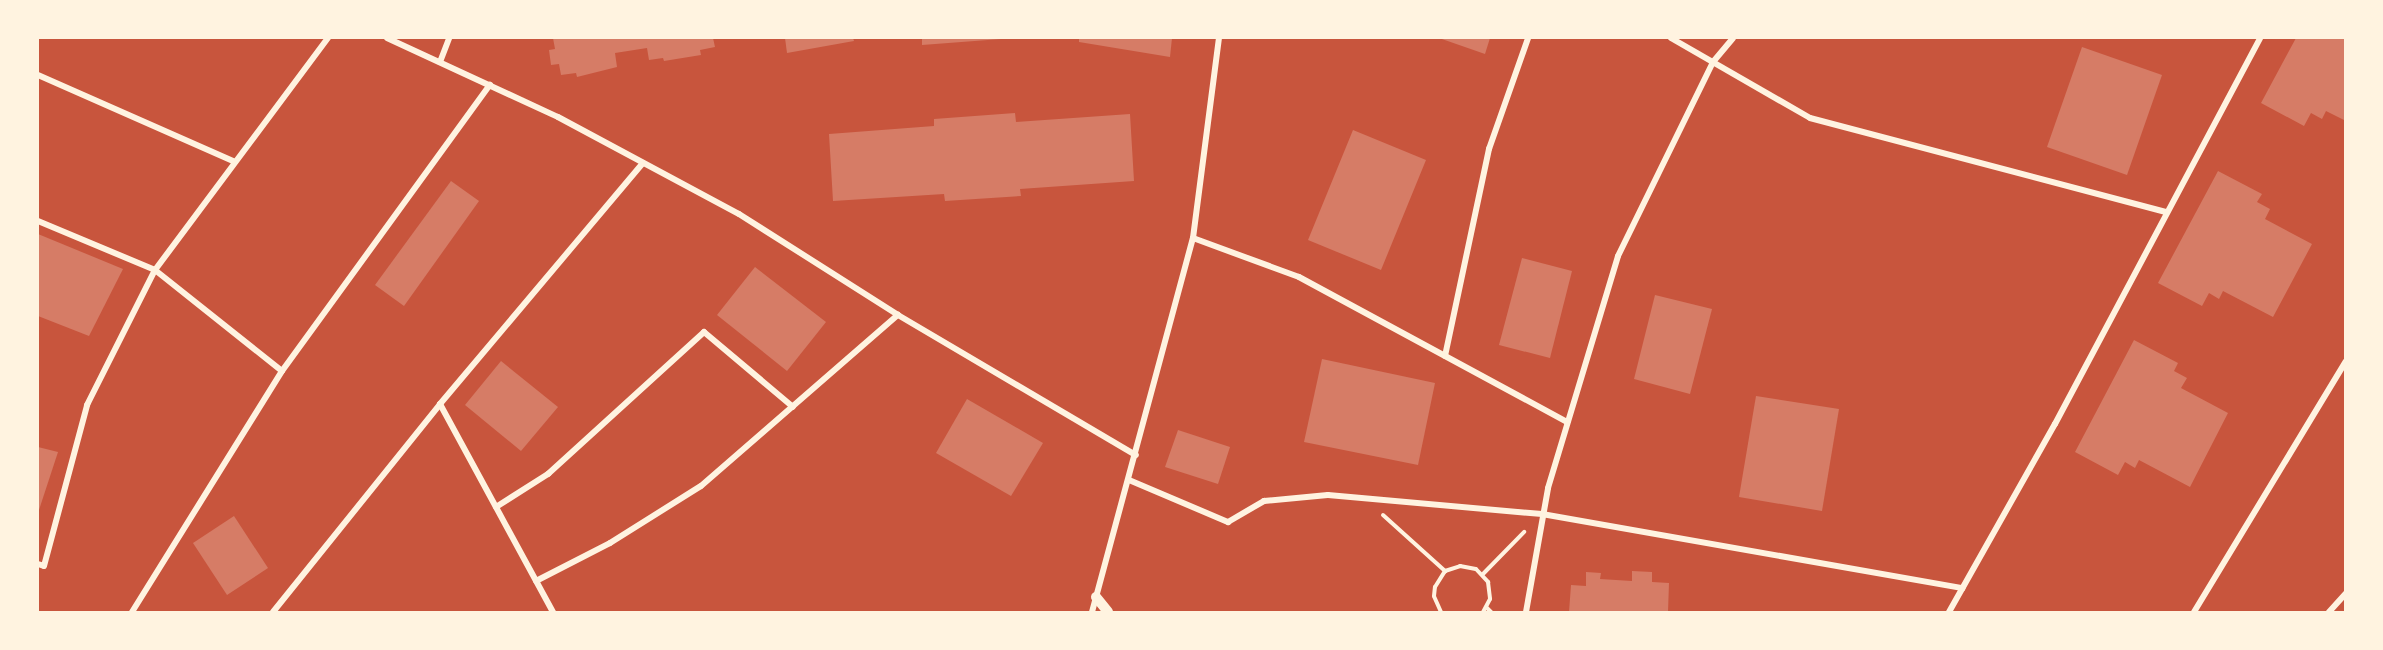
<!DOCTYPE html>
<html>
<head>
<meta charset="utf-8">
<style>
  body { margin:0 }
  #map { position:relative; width:2383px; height:650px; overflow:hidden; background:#c8553d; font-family:Helvetica,sans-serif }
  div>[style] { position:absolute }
  .building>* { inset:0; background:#d67c66 }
  .path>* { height:4px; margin:-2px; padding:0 2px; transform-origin:2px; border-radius:2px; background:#fff3e0 }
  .minor>* { height:6px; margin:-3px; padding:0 3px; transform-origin:3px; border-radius:3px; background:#fff3e0 }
  .tertiary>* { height:10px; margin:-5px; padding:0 5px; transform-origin:5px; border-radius:5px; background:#fff3e0 }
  span { translate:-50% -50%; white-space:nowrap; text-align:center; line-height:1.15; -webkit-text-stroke:5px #fff3e0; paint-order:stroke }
  .frame { position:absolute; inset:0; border:39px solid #fff3e0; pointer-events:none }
</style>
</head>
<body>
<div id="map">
  <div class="building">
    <div style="clip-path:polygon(553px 38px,713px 38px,715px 47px,700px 50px,701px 55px,664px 61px,663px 58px,649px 60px,647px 48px,615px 53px,617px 67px,577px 77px,576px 73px,561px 75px,559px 64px,551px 65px,549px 50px,555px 49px)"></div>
    <div style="clip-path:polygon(785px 38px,853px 38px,854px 41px,787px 53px)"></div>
    <div style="clip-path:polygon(922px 38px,1001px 38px,1001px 39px,922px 45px)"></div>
    <div style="clip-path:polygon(1079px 38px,1172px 38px,1170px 57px,1079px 42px)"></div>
    <div style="clip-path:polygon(1439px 38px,1490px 38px,1485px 54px)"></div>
    <div style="clip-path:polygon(2296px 38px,2346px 38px,2346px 121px,2326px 111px,2322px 119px,2311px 113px,2304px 126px,2261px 103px)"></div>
    <div style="clip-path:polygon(2082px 47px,2162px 75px,2127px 175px,2047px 147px)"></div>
    <div style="clip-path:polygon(1015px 113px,1016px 122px,1130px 114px,1134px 181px,1020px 189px,1021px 196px,945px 201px,944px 194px,833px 201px,829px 134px,934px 126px,934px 119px)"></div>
    <div style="clip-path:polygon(1353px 130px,1426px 160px,1381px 270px,1308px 240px)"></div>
    <div style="clip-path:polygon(2218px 171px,2262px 194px,2257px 202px,2270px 209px,2265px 219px,2312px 244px,2273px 317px,2223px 291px,2219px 299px,2209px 293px,2202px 306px,2158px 283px)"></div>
    <div style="clip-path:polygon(451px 181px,479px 201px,404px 306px,375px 285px)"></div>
    <div style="clip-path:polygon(38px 234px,123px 269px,89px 336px,38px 316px)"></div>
    <div style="clip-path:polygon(1522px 258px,1572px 271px,1550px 358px,1499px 345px)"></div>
    <div style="clip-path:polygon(755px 267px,826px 322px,787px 371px,717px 315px)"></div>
    <div style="clip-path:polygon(1655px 295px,1712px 309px,1690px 394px,1634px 379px)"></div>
    <div style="clip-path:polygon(2134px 340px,2178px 363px,2174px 371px,2187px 378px,2181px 388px,2228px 413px,2190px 487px,2139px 460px,2135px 468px,2125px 462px,2118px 475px,2075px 452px)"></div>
    <div style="clip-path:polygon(1322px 359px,1435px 383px,1418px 465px,1304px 442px)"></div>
    <div style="clip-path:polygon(501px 361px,558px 407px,521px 451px,465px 405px)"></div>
    <div style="clip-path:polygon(1756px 396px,1839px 409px,1822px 511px,1739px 497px)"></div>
    <div style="clip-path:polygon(967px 399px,1043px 443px,1011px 496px,936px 453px)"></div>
    <div style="clip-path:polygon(1178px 430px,1230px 447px,1218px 484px,1165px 467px)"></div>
    <div style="clip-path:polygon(38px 447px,58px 452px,38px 513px)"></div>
    <div style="clip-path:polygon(234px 516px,268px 568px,227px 595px,193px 543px)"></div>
    <div style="clip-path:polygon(1632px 571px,1652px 572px,1652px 582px,1669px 583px,1668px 612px,1569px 612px,1571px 585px,1586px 586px,1586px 572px,1601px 573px,1600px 579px,1632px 581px)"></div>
  </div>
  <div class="path">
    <div style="left:1383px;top:515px;width:84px;rotate:42.1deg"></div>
    <div style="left:1483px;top:574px;width:59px;rotate:-45.7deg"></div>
    <div style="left:1487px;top:608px;width:6px;rotate:45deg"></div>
    <div style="left:1441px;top:612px;width:17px;rotate:-114deg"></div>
    <div style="left:1434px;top:596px;width:9px;rotate:-84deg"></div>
    <div style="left:1435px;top:587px;width:19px;rotate:-58deg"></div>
    <div style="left:1445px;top:571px;width:16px;rotate:-18deg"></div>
    <div style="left:1460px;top:566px;width:16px;rotate:11deg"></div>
    <div style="left:1476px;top:569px;width:18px;rotate:47deg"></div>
    <div style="left:1488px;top:582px;width:17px;rotate:83deg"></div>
    <div style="left:1490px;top:599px;width:15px;rotate:118deg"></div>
  </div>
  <div class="minor">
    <div style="left:387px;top:38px;width:188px;rotate:24.8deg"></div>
    <div style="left:558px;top:117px;width:205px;rotate:28.2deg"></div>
    <div style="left:739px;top:214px;width:188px;rotate:32.4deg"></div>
    <div style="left:898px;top:315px;width:276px;rotate:30.5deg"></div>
    <div style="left:1671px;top:38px;width:160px;rotate:29.9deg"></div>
    <div style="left:1810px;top:118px;width:369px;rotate:14.8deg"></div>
    <div style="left:440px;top:62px;width:26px;rotate:-69deg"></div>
    <div style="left:38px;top:75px;width:215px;rotate:23.8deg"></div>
    <div style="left:38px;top:221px;width:127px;rotate:22.7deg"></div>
    <div style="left:155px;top:270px;width:162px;rotate:38.5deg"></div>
    <div style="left:1193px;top:238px;width:113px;rotate:20.2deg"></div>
    <div style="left:1299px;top:277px;width:305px;rotate:28.4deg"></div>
    <div style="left:1445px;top:356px;width:212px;rotate:-78deg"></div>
    <div style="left:1489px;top:149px;width:118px;rotate:-70.6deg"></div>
    <div style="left:440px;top:404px;width:237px;rotate:61.5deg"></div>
    <div style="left:1129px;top:480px;width:108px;rotate:23deg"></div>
    <div style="left:1228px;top:522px;width:42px;rotate:-30.3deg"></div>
    <div style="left:1264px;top:501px;width:64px;rotate:-5.4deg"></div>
    <div style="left:1328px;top:495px;width:215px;rotate:5.1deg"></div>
    <div style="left:1542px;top:514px;width:427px;rotate:10deg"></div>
    <div style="left:496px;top:507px;width:62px;rotate:-32.4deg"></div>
    <div style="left:548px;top:474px;width:211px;rotate:-42.3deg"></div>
    <div style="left:704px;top:332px;width:116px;rotate:40.1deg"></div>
    <div style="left:38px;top:564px;width:6px;rotate:18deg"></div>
    <div style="left:44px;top:566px;width:167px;rotate:-75deg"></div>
    <div style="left:87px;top:405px;width:151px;rotate:-63.3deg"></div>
    <div style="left:155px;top:270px;width:289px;rotate:-53.3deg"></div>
    <div style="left:536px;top:581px;width:83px;rotate:-27.2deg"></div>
    <div style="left:610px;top:543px;width:107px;rotate:-32.1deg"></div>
    <div style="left:701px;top:486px;width:261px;rotate:-41deg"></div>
    <div style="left:132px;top:612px;width:284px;rotate:-58.1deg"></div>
    <div style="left:282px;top:371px;width:354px;rotate:-54deg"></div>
    <div style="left:273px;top:612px;width:267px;rotate:-51.2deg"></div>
    <div style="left:440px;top:404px;width:315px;rotate:-49.9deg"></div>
    <div style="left:1092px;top:612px;width:387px;rotate:-74.9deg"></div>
    <div style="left:1193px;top:238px;width:202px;rotate:-82.6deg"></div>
    <div style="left:1526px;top:612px;width:126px;rotate:-79.9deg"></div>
    <div style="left:1548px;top:488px;width:242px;rotate:-73.2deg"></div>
    <div style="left:1618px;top:256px;width:216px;rotate:-63.9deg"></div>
    <div style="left:1713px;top:62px;width:31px;rotate:-50deg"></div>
    <div style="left:1949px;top:612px;width:216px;rotate:-60.6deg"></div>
    <div style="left:2055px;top:424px;width:437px;rotate:-62deg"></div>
    <div style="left:2194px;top:612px;width:293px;rotate:-58.8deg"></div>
    <div style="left:2329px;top:612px;width:25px;rotate:-48deg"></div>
  </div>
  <div class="tertiary">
    <div style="left:1096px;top:597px;width:19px;rotate:51deg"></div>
  </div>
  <div class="frame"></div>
</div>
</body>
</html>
